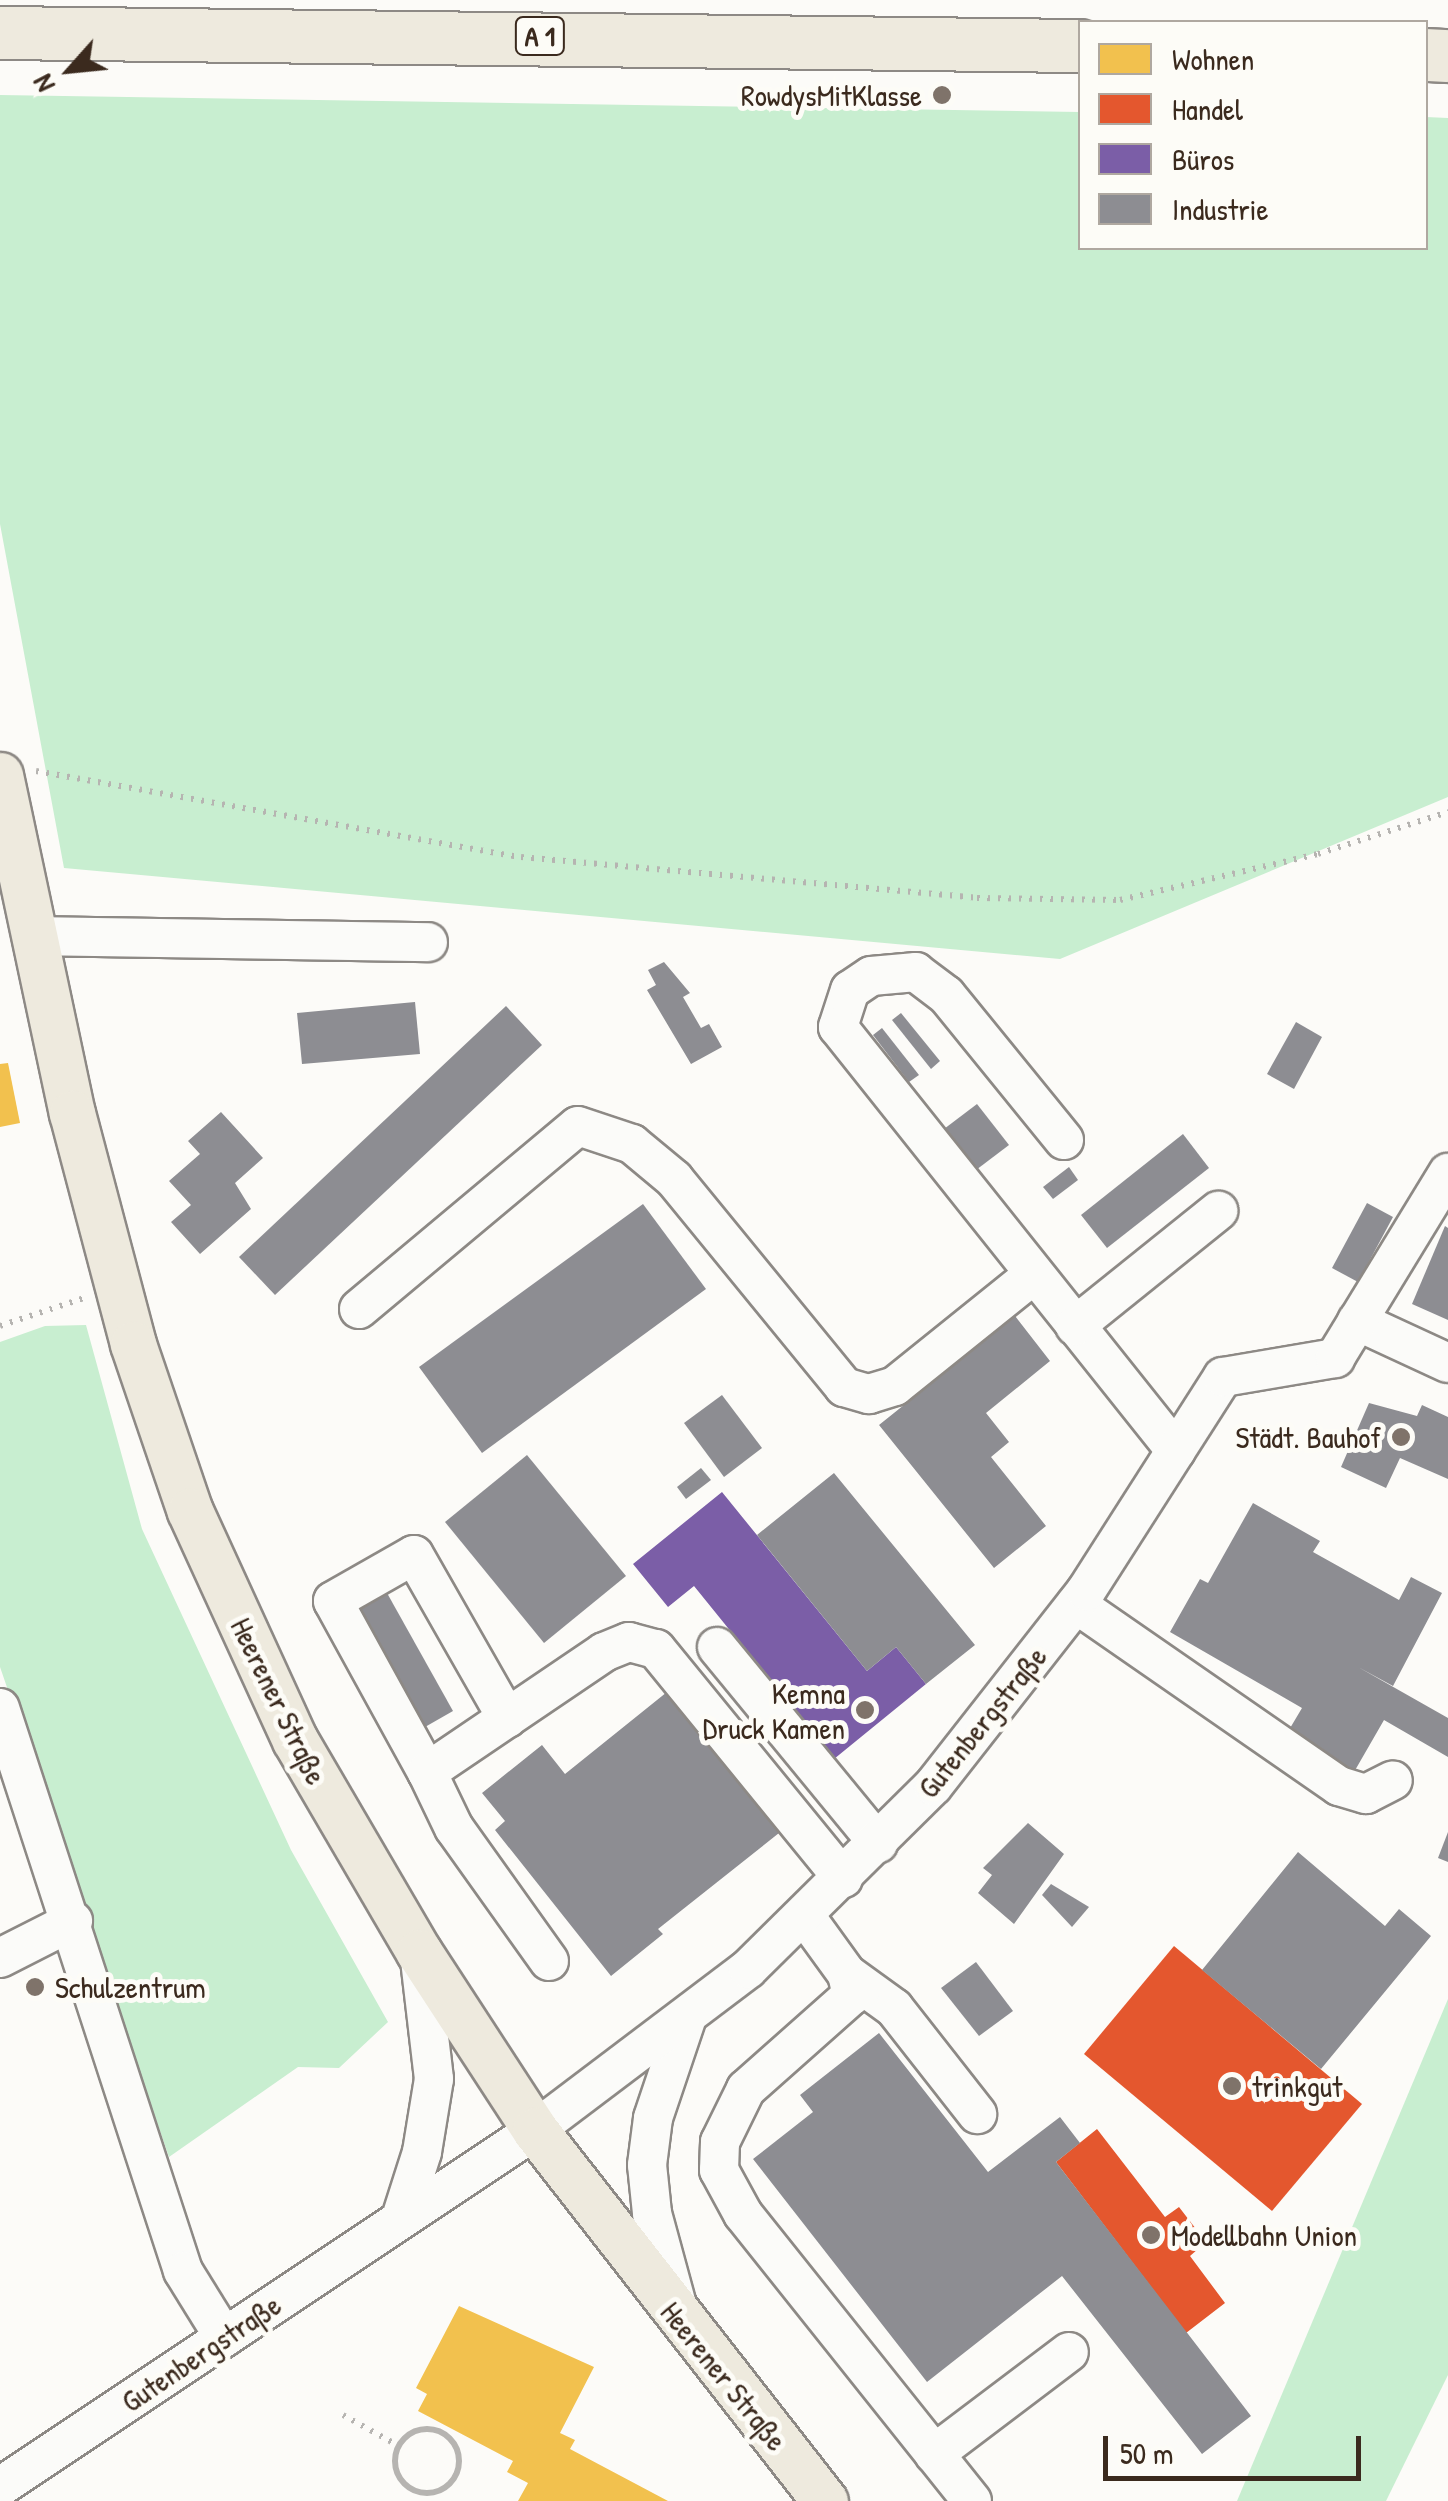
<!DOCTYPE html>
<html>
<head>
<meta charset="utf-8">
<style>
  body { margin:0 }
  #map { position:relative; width:1448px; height:2501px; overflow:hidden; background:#fcfbf8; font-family:"Patrick Hand",sans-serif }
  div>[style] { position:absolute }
  .green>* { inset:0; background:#c8eed0 }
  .homes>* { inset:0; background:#f2c14e }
  .shops>* { inset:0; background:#e4572e }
  .offices>* { inset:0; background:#7b5ea7 }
  .industry>* { inset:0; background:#8d8d92 }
  .path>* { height:6px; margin-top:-3px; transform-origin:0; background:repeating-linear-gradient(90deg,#b6b4b1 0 2.5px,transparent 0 10.5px) }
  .path>.ring { margin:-3px; padding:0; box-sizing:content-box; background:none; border:6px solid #b6b4b1; border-radius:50% }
  .roads { filter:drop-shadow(2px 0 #8d8985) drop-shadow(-2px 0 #8d8985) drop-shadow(0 2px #8d8985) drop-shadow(0 -2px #8d8985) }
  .minor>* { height:38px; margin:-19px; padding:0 19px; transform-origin:19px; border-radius:19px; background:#fbfbf9 }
  .major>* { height:45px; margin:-22.5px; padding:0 22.5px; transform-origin:22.5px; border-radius:22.5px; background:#eeeade }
  .highway>* { height:52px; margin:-26px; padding:0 26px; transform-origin:26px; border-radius:26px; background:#eeeade }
  .dots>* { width:28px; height:28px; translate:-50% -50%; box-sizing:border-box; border:5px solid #fdfcf7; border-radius:50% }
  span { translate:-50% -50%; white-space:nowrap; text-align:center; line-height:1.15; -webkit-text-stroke:10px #fdfcf7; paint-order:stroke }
  .shield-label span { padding:2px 8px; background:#fdfcf7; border:2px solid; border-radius:8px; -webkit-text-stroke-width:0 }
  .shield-label { font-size:28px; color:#3b2a1e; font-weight:700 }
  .poi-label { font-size:30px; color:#3b2a1e }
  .right { translate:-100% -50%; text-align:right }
  .left { translate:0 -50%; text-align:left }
  .street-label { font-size:30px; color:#3b2a1e }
  .legend { position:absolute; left:1078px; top:20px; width:350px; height:230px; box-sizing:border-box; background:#fdfcf7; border:2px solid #afa8a0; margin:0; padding:12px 18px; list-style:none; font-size:30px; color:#3b2a1e }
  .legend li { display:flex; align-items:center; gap:20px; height:50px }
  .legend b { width:50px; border:2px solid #afa8a0 }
  .north { position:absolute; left:20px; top:20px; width:100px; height:100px; -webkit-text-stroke:8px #fdfcf7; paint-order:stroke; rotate:243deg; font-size:28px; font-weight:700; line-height:40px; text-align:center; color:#3b2a1e }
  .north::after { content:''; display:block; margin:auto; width:35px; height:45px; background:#3b2a1e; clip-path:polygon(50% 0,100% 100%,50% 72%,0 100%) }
  .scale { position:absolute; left:1103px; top:2436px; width:258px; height:45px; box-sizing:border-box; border:5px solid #3b2a1e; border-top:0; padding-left:12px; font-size:30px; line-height:35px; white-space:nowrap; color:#3b2a1e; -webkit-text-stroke:8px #fdfcf7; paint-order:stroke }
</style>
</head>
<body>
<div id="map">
  <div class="green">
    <div style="clip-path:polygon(0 95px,1080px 112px,1080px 248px,1426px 248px,1426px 117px,1448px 118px,1448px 797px,1060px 959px,64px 868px,0 524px)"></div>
    <div style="clip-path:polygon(86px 1325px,142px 1529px,291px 1850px,388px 2022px,339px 2068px,298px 2067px,169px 2157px,0 1667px,0 1342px,45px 1326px)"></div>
    <div style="clip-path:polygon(1448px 1999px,1448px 2375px,1386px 2501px,1237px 2501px)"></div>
  </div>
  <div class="homes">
    <div style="clip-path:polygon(8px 1063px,20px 1123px,0 1127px,0 1064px)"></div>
    <div style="clip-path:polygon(459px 2306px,594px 2367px,560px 2433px,575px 2440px,570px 2449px,668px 2501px,518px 2501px,528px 2483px,507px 2472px,513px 2461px,418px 2411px,427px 2394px,416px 2388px)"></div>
  </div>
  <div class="shops">
    <div style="clip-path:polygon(1174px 1946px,1362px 2104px,1272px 2211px,1084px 2054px)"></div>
    <div style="clip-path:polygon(1097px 2129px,1165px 2217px,1179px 2207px,1206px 2242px,1190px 2256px,1225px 2303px,1186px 2333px,1056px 2162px)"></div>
  </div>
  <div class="offices">
    <div style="clip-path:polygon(722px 1492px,867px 1671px,896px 1647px,926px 1684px,834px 1759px,694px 1586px,668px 1607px,633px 1564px)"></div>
  </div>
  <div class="industry">
    <div style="clip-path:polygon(664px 962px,690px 993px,683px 997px,701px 1028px,709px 1024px,722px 1047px,691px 1064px,647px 990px,656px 985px,648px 970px)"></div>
    <div style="clip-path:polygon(415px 1002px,420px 1054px,302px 1064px,297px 1013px)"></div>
    <div style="clip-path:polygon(506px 1006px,542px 1045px,275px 1295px,239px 1257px)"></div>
    <div style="clip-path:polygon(901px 1013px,940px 1061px,931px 1069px,892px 1020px)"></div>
    <div style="clip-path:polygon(1296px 1022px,1322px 1037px,1294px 1089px,1267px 1074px)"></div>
    <div style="clip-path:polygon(882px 1028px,919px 1075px,909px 1082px,873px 1035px)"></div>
    <div style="clip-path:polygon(977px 1104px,1009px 1145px,976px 1170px,944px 1129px)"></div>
    <div style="clip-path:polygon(221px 1112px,263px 1158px,235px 1183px,251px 1209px,200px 1254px,171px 1222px,191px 1205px,169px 1181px,200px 1154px,188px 1141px)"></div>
    <div style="clip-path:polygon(1183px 1134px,1209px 1168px,1107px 1248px,1081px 1215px)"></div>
    <div style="clip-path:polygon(1069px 1167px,1078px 1180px,1053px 1199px,1043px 1187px)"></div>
    <div style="clip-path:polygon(1367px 1203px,1393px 1217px,1358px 1282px,1332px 1268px)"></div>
    <div style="clip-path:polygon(643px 1204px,706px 1289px,482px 1453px,419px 1367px)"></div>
    <div style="clip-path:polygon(1445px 1226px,1448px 1228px,1448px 1320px,1412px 1304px)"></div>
    <div style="clip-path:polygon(1015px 1316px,1050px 1361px,986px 1413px,1009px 1442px,991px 1457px,1046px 1526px,994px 1568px,879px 1425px)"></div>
    <div style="clip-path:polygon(722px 1395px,762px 1448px,724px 1477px,684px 1423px)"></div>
    <div style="clip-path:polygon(1369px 1403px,1417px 1416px,1422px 1405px,1448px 1417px,1448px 1479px,1400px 1458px,1386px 1488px,1341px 1467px)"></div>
    <div style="clip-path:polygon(527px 1455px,626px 1576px,544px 1643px,445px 1522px)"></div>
    <div style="clip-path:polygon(701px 1468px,711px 1480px,686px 1499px,677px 1487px)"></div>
    <div style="clip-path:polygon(834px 1473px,975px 1645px,926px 1684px,896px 1647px,867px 1671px,757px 1535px)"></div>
    <div style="clip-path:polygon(1253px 1503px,1320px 1541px,1313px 1552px,1399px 1600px,1411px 1577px,1442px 1593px,1393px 1686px,1358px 1667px,1448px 1718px,1448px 1757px,1384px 1720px,1350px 1779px,1283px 1740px,1302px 1708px,1170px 1632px,1200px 1579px,1208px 1583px)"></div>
    <div style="clip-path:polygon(387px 1593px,453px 1711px,425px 1727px,359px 1608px)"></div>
    <div style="clip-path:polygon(667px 1692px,779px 1833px,658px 1929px,663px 1934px,611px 1976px,495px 1830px,505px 1821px,482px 1793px,542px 1745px,565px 1774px)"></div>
    <div style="clip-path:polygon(1028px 1823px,1064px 1854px,1014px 1924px,978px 1893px,992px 1875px,983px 1868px)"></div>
    <div style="clip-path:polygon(1448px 1832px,1448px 1862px,1438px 1858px)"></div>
    <div style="clip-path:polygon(1298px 1852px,1385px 1926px,1399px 1909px,1431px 1936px,1321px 2069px,1202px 1970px)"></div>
    <div style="clip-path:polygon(1051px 1884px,1089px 1907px,1072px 1927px,1042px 1895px)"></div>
    <div style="clip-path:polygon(976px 1962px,1013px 2011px,979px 2036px,941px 1988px)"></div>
    <div style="clip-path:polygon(879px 2033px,988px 2172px,1060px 2117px,1080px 2143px,1056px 2162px,1251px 2416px,1202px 2454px,1062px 2276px,927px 2382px,753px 2159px,813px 2112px,800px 2095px)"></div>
  </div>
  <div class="path">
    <div style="left:36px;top:771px;width:493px;rotate:10.1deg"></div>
    <div style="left:521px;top:857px;width:458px;rotate:5.1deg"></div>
    <div style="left:977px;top:898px;width:143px;rotate:0.8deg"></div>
    <div style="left:1120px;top:900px;width:203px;rotate:-13.1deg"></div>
    <div style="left:1318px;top:854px;width:137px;rotate:-17.9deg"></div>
    <div style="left:0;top:1326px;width:89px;rotate:-18.4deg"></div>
    <div style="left:343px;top:2415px;width:64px;rotate:29deg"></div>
    <div class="ring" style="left:395px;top:2429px;width:58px;height:58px"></div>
  </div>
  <div class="roads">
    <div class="minor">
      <div style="left:34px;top:936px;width:394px;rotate:0.9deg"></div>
      <div style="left:1064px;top:1140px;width:187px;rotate:-129.1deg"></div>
      <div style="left:946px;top:995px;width:38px;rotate:-143deg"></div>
      <div style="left:916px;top:972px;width:45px;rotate:174.9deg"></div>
      <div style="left:871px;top:976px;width:25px;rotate:146deg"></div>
      <div style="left:850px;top:990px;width:39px;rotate:108deg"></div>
      <div style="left:838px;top:1027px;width:542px;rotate:51.44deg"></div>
      <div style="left:359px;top:1309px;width:285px;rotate:-39.9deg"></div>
      <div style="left:578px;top:1126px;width:57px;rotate:18.4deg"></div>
      <div style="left:632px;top:1144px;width:55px;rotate:39.8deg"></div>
      <div style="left:674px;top:1179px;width:269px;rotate:50.7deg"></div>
      <div style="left:844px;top:1387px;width:26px;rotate:16deg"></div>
      <div style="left:869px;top:1394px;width:27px;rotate:-17deg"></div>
      <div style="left:895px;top:1386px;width:177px;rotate:-38.8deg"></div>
      <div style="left:1357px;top:1321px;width:100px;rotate:24.8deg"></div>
      <div style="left:1075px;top:1326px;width:184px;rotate:-38.8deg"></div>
      <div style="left:1076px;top:1604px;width:320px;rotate:34.7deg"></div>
      <div style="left:1339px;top:1786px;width:28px;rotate:17deg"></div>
      <div style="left:1366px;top:1794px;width:30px;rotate:-27deg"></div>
      <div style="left:717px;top:1647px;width:254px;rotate:50.6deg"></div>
      <div style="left:0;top:1708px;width:592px;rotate:71.99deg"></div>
      <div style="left:183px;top:2271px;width:78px;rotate:58.2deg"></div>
      <div style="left:427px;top:1772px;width:195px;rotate:-118.8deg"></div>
      <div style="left:333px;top:1601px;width:93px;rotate:-29.6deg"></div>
      <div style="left:414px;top:1555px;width:188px;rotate:60.3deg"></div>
      <div style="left:805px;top:1916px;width:72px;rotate:54.1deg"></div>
      <div style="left:847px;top:1974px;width:22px;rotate:77deg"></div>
      <div style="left:852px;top:1995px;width:142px;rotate:138.4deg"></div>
      <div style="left:746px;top:2089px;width:59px;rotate:116.1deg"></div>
      <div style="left:720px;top:2142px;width:28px;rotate:92deg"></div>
      <div style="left:719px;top:2170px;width:50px;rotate:61.4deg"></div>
      <div style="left:743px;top:2214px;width:367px;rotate:51.4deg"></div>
      <div style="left:0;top:1958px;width:82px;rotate:-26.9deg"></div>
      <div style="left:549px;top:1961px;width:163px;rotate:-125.5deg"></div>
      <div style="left:454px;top:1828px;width:62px;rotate:-115.7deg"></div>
      <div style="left:427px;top:1772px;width:214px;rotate:-34.1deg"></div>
      <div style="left:604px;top:1652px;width:27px;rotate:-22deg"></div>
      <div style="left:629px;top:1642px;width:28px;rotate:15deg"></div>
      <div style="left:656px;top:1649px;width:296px;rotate:50.8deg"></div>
      <div style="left:847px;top:1974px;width:58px;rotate:35.9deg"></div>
      <div style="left:894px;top:2008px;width:135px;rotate:51.9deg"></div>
      <div style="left:401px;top:2218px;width:69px;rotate:-72.3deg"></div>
      <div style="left:422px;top:2152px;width:74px;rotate:-80.7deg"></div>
      <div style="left:434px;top:2079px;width:128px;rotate:-96.7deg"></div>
      <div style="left:678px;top:2309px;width:99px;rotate:-105.2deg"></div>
      <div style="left:652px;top:2213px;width:48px;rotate:-95.9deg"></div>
      <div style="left:647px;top:2165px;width:47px;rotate:-82.7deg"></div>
      <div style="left:653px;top:2118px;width:103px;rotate:-71.4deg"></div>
      <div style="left:934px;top:2454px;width:169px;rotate:-37.1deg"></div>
      <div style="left:0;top:2487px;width:643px;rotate:-33.71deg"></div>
      <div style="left:535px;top:2130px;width:267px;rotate:-37.1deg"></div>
      <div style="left:748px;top:1969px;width:260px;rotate:-44.7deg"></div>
      <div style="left:933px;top:1786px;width:248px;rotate:-51.9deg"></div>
      <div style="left:1086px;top:1591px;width:254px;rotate:-57.4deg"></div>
      <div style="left:1223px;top:1377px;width:114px;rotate:-9.6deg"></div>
      <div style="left:1335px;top:1358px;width:217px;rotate:-58.6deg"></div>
    </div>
    <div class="major">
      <div style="left:0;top:775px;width:346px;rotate:78deg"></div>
      <div style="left:72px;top:1113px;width:239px;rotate:75.2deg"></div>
      <div style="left:133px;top:1344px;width:176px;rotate:71.2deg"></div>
      <div style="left:190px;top:1511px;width:252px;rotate:65.4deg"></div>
      <div style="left:295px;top:1740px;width:246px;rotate:59.7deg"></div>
      <div style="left:419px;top:1952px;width:212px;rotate:56.9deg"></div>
      <div style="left:535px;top:2130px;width:471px;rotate:52deg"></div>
    </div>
    <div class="highway">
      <div style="left:0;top:33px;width:1080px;rotate:0.69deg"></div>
      <div style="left:1426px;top:55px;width:22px;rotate:3deg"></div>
    </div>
  </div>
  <div class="dots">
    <div style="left:942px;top:95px;background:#7f736a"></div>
    <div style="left:1401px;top:1437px;background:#7f736a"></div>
    <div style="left:865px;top:1710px;background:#7f736a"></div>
    <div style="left:35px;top:1987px;background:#7f736a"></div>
    <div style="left:1232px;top:2086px;background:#7f736a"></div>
    <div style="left:1151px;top:2235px;background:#7f736a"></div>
  </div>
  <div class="shield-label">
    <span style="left:540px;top:36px">A 1</span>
  </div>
  <div class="poi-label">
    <span class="right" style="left:922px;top:95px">RowdysMitKlasse</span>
    <span class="right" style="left:1381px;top:1437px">Städt. Bauhof</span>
    <span class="right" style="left:845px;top:1710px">Kemna<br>Druck Kamen</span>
    <span class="left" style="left:55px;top:1987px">Schulzentrum</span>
    <span class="left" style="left:1252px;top:2086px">trinkgut</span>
    <span class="left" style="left:1171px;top:2235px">Modellbahn Union</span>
  </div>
  <div class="street-label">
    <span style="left:279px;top:1701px;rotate:64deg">Heerener Straße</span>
    <span style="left:982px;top:1722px;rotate:-51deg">Gutenbergstraße</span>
    <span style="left:201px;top:2353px;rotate:-34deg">Gutenbergstraße</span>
    <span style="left:724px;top:2376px;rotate:51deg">Heerener Straße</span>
  </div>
  <ul class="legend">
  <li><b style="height:28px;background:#f2c14e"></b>Wohnen</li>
  <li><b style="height:28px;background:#e4572e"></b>Handel</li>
  <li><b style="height:28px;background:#7b5ea7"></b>Büros</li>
  <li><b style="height:28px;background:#8d8d92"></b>Industrie</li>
  </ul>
  <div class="north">N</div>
  <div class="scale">50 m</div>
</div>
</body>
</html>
